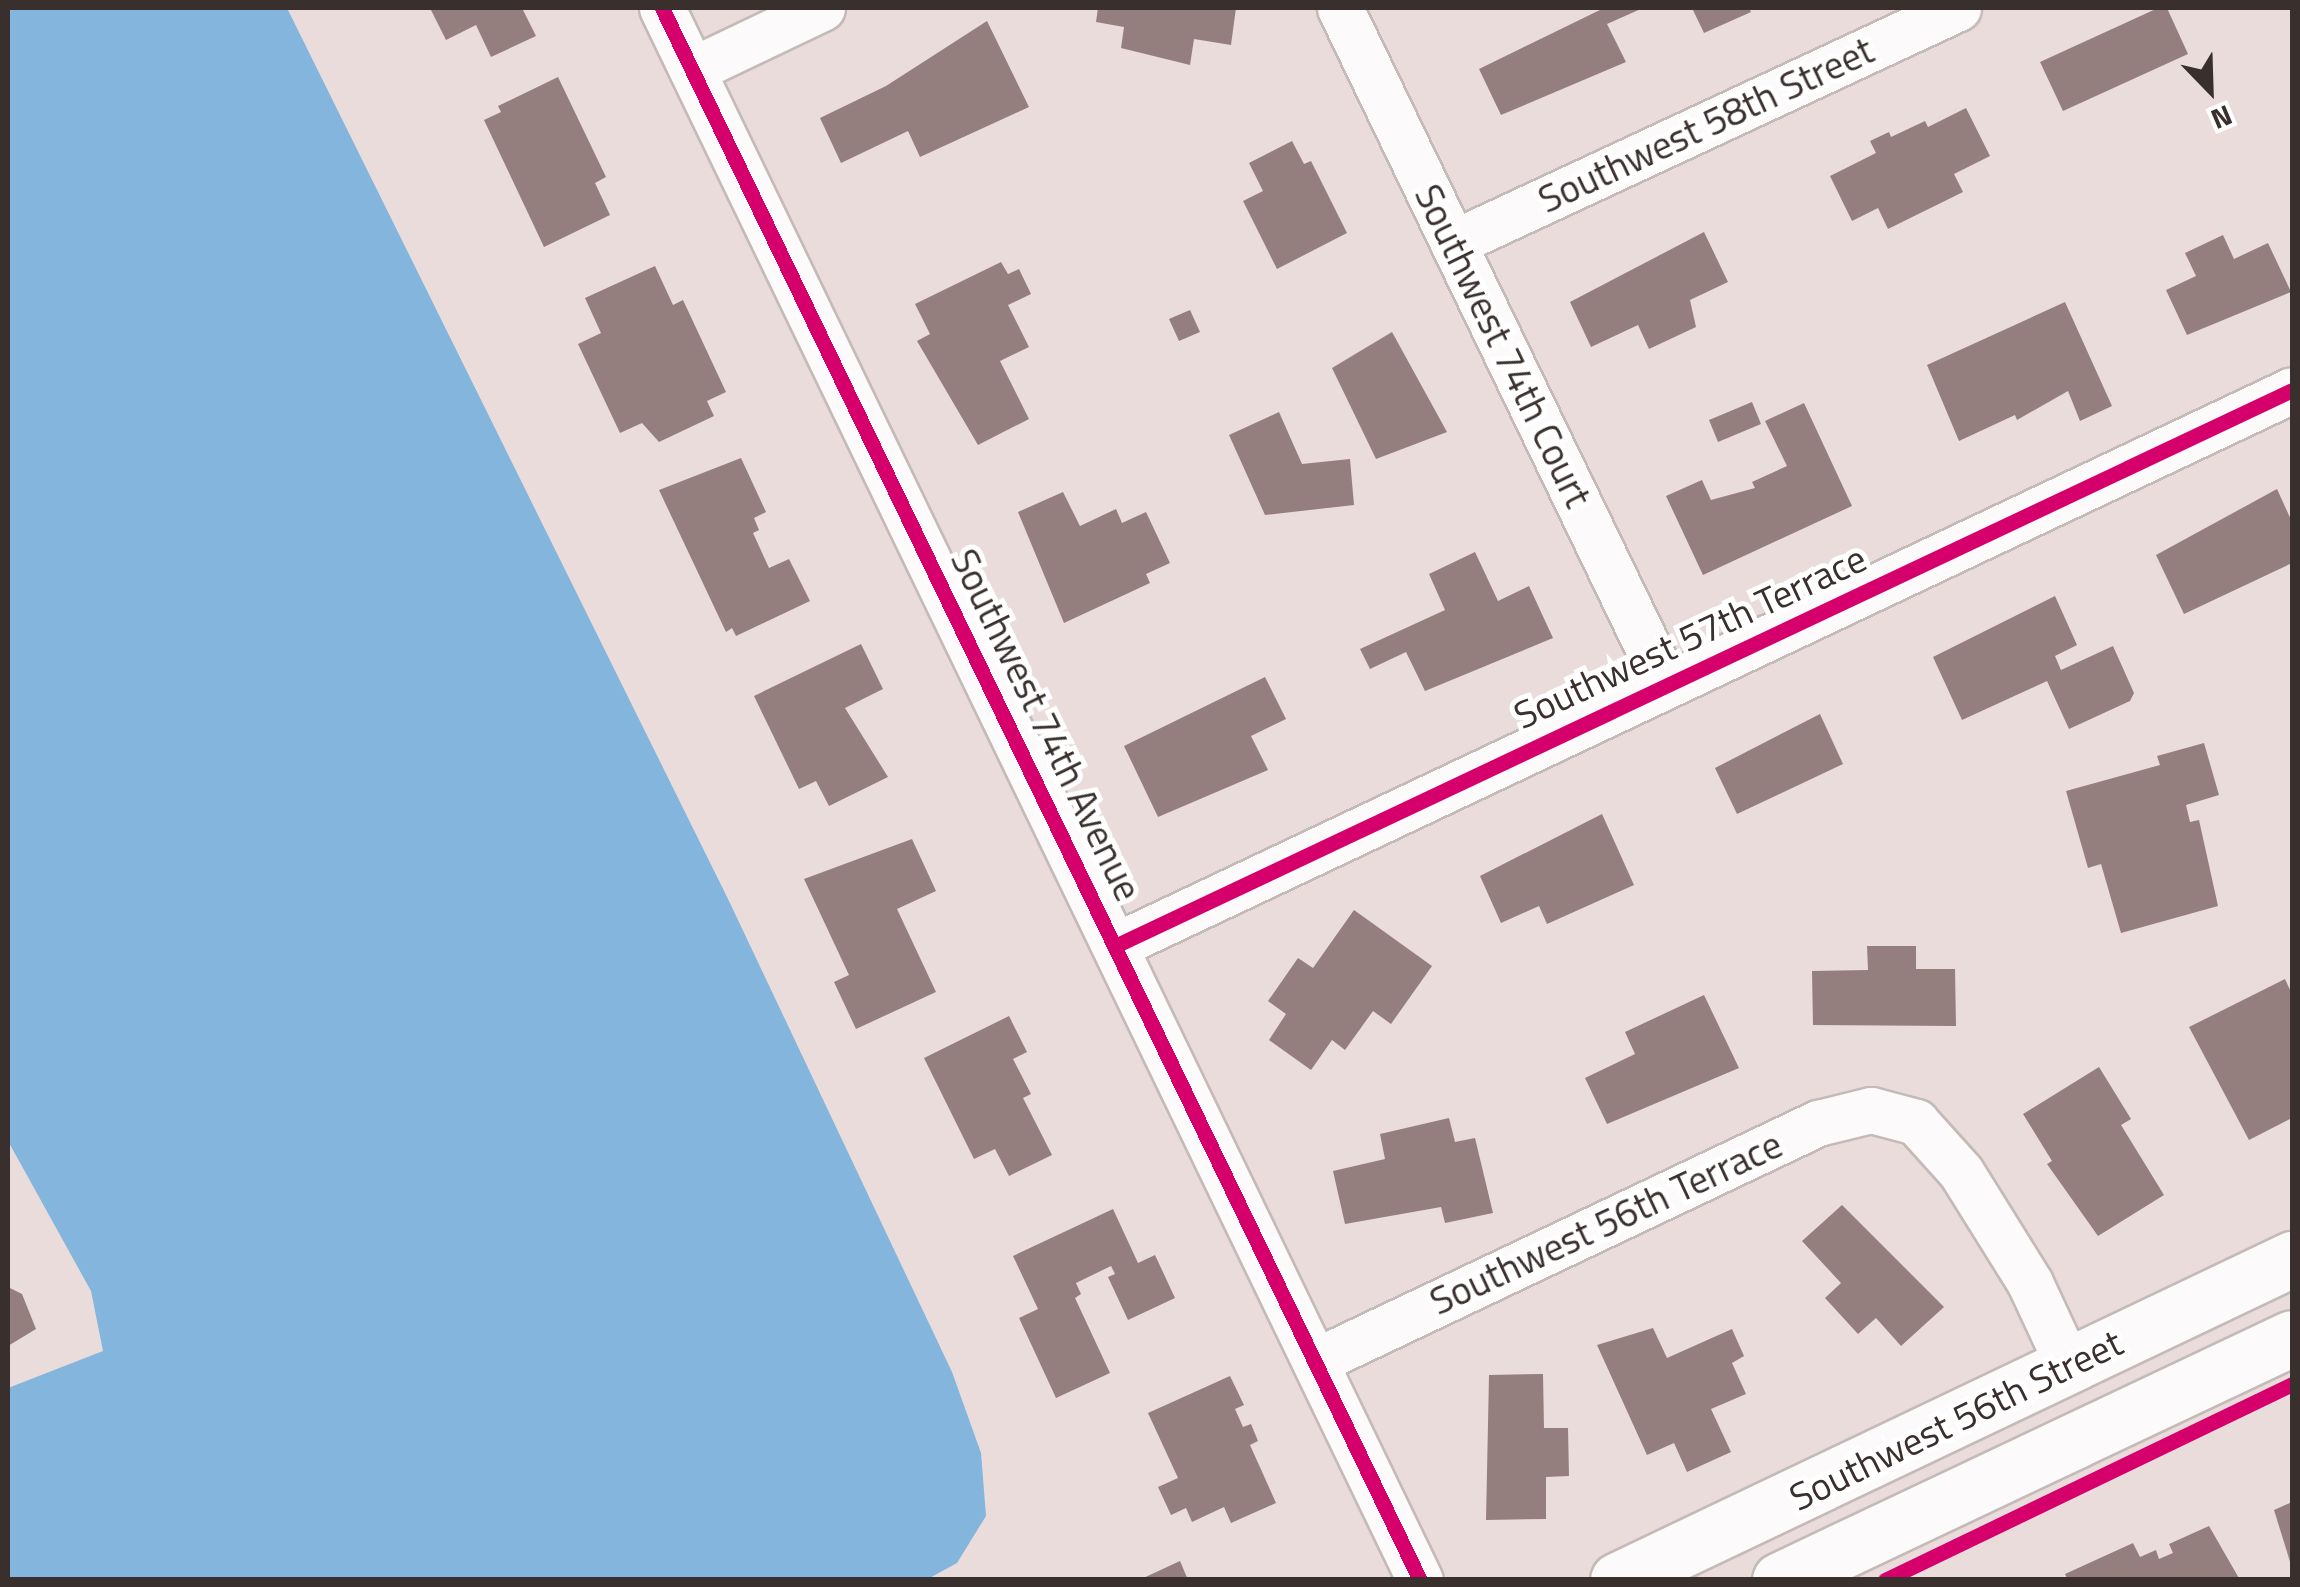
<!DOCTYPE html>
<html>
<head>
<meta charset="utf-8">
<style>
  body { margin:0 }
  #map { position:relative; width:2300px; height:1587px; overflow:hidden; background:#e9dcdb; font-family:"Titillium Web",sans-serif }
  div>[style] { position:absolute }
  .water>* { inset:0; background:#84b5dc }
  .building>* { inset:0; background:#947f7e }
  .roads { filter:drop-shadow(2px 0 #c4bab8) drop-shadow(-2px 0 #c4bab8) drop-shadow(0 2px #c4bab8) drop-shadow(0 -2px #c4bab8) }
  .street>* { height:45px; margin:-22.5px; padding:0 22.5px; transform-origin:22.5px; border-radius:22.5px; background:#fcfafa }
  .secondary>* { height:55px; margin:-27.5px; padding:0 27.5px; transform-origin:27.5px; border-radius:27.5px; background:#fcfafa }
  .cycleway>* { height:15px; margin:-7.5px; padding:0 7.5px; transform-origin:7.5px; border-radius:7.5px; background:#d6006c }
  span { translate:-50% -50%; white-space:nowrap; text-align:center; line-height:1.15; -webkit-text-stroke:10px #fff; paint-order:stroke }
  .street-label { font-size:38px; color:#39302e }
  .frame { position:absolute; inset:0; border:10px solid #39302e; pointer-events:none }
  .north { position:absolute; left:2160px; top:40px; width:100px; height:100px; -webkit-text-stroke:8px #fff; paint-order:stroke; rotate:157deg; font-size:28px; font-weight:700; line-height:40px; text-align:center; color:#39302e }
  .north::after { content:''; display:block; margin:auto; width:35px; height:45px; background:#39302e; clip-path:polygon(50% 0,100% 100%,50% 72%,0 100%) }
</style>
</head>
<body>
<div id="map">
  <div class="water">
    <div style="clip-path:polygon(8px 8px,287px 8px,729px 901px,952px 1372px,981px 1453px,986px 1516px,957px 1563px,926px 1580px,8px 1579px,8px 1388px,103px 1351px,91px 1291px,8px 1141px)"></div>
  </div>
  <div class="building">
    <div style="clip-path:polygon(430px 8px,522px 8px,536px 36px,491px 57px,476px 25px,446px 40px)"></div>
    <div style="clip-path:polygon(1098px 8px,1236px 8px,1231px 45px,1194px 39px,1190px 65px,1121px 48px,1124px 27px,1096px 22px)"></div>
    <div style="clip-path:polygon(1604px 8px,1643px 8px,1607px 24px,1626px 62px,1501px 115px,1479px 69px)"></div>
    <div style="clip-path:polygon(1692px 8px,1749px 8px,1751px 12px,1704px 33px)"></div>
    <div style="clip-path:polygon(2158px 8px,2167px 8px,2188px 54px,2063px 111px,2040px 62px)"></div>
    <div style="clip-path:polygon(987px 21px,1029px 107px,920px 157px,908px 131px,841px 163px,820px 118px,886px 86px)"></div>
    <div style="clip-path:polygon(558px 77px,606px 177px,595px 183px,610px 215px,544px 247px,484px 120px,501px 112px,498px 106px)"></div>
    <div style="clip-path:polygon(1966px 108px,1990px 156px,1954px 174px,1963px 192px,1888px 229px,1878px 208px,1852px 221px,1830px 176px,1876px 153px,1870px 141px,1889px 132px,1891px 137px,1925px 121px,1928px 127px)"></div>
    <div style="clip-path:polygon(1292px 141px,1304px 164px,1311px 161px,1347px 233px,1277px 269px,1243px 201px,1263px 191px,1249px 163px)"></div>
    <div style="clip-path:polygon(1704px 232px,1728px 282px,1690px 300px,1696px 327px,1649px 349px,1638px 325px,1591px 347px,1570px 302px)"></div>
    <div style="clip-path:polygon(2223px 235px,2234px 259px,2268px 243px,2291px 292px,2187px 335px,2166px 290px,2196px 276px,2185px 253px)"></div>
    <div style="clip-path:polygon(1001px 262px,1008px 274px,1019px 269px,1031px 294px,1008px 305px,1029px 347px,1000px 361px,1029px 419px,978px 445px,917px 341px,930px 334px,915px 304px)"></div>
    <div style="clip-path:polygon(655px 266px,673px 305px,683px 300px,726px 392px,707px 401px,714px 416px,659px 442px,642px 423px,620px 433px,578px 344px,601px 333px,585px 298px)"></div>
    <div style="clip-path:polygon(2065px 302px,2112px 406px,2080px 421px,2068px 391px,2017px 420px,2015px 415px,1959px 441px,1927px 365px)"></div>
    <div style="clip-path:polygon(1190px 310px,1200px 332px,1179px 341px,1169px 319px)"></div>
    <div style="clip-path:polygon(1392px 332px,1447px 432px,1376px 459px,1332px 368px)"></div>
    <div style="clip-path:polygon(1752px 402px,1761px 424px,1718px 442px,1709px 420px)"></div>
    <div style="clip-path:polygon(1804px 403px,1852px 506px,1703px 575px,1666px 496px,1702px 480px,1711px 500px,1755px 488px,1752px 482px,1787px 466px,1765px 421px)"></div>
    <div style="clip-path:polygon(1279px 412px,1302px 464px,1350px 459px,1354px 505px,1265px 515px,1229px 435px)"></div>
    <div style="clip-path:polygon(741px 458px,766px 512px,754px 518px,759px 530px,753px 533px,769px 568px,789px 559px,810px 601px,736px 636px,732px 628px,726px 632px,659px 490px)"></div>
    <div style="clip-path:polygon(2277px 489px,2292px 522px,2292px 563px,2184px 614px,2156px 555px)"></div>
    <div style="clip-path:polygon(1063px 492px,1080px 526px,1116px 509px,1122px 523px,1146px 512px,1170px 563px,1146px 574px,1150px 583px,1064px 623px,1018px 512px)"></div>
    <div style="clip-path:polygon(1475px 552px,1498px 601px,1529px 586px,1553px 638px,1425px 691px,1406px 652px,1370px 669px,1360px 649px,1445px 610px,1429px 574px)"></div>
    <div style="clip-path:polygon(2055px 596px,2077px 645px,2055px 656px,2061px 670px,2113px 646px,2134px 693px,2130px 701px,2069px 729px,2047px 681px,1962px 720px,1933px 657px)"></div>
    <div style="clip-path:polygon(861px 644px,883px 689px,845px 708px,888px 777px,829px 806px,816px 781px,799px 789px,754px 696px)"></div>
    <div style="clip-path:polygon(1265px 677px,1286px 719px,1251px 736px,1268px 770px,1158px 817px,1124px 746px)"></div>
    <div style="clip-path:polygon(1820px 714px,1843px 764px,1737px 814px,1715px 768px)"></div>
    <div style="clip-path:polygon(2204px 743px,2219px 795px,2186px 805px,2190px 822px,2199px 820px,2218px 906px,2121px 933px,2101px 864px,2088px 868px,2066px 791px,2160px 765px,2157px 756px)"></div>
    <div style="clip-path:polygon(1602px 814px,1634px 885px,1547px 924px,1539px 906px,1501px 923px,1480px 876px)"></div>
    <div style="clip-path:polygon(912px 839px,936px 891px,897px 909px,936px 992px,856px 1029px,834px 982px,849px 975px,804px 879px)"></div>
    <div style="clip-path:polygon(1354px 910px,1432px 966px,1391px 1024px,1373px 1011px,1345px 1050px,1332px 1040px,1311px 1070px,1269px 1040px,1286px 1014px,1268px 1001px,1298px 958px,1313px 968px)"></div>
    <div style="clip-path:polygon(1867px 946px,1916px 946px,1916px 969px,1955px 969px,1956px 1026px,1813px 1025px,1812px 971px,1868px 970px)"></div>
    <div style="clip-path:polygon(2285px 979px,2292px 994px,2292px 1118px,2249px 1140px,2189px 1027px)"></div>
    <div style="clip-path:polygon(1704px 995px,1739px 1068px,1607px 1124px,1585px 1078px,1635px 1054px,1625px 1032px)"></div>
    <div style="clip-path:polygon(1009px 1016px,1027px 1052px,1013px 1059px,1031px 1094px,1023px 1098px,1052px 1155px,1009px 1176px,995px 1149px,974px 1159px,924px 1058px)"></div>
    <div style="clip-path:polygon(2099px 1067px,2131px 1119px,2121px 1125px,2164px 1195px,2098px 1236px,2047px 1164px,2052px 1161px,2023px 1114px)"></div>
    <div style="clip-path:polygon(1449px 1118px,1455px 1142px,1475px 1138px,1493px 1213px,1445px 1223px,1441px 1207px,1345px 1224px,1333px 1171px,1385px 1159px,1380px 1134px)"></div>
    <div style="clip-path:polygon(1842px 1205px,1944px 1307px,1901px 1346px,1876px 1318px,1858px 1334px,1825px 1298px,1841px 1283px,1802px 1241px)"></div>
    <div style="clip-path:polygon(1113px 1209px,1138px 1263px,1155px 1255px,1175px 1298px,1128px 1320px,1108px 1277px,1115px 1274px,1111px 1266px,1076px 1283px,1081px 1294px,1075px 1298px,1110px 1373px,1056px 1398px,1019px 1318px,1038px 1309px,1013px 1256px)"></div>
    <div style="clip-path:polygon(8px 1287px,22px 1294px,36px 1329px,8px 1346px)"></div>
    <div style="clip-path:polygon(1653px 1328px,1667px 1358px,1732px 1329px,1744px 1356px,1732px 1363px,1746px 1394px,1711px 1409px,1731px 1452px,1687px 1472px,1674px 1443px,1647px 1455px,1597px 1345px)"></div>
    <div style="clip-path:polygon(1543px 1374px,1544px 1428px,1568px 1428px,1569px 1476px,1546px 1477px,1546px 1519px,1486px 1520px,1489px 1375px)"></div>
    <div style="clip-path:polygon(1230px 1376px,1244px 1405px,1235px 1409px,1243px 1427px,1251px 1424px,1258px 1441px,1250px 1445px,1276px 1503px,1231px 1523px,1224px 1507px,1192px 1522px,1186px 1508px,1171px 1515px,1158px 1487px,1178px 1478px,1148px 1413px)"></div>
    <div style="clip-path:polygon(2292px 1502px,2292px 1568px,2274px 1510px)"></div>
    <div style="clip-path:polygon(2209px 1526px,2240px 1580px,2068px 1580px,2065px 1574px,2133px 1543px,2140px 1557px,2156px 1550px,2159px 1559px,2173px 1553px,2169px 1544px)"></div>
    <div style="clip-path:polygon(1180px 1561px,1188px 1580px,1139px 1580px)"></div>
  </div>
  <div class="roads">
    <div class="street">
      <div style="left:662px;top:8px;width:1745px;rotate:64.26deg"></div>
      <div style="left:1340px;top:8px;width:751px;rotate:64.29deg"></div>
      <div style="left:692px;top:70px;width:144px;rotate:-25.5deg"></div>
      <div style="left:1453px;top:243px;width:557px;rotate:-24.95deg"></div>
      <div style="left:1117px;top:945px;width:1299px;rotate:-25.28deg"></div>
      <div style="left:1316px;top:1361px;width:556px;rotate:-25.37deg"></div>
      <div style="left:1818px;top:1123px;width:55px;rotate:-13.8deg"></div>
      <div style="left:1871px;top:1110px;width:47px;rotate:14.9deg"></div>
      <div style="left:1916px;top:1122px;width:67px;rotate:48deg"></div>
      <div style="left:1961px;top:1172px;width:131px;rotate:58.1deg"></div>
      <div style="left:2030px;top:1283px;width:90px;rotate:65.1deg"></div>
    </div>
    <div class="secondary">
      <div style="left:1618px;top:1580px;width:747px;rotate:-25.47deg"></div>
      <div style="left:1780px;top:1580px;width:566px;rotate:-25.3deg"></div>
    </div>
  </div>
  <div class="cycleway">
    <div style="left:662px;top:8px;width:1745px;rotate:64.26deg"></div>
    <div style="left:1117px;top:945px;width:1299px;rotate:-25.28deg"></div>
    <div style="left:1885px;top:1580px;width:452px;rotate:-25.7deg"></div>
  </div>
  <div class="street-label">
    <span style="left:1706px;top:125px;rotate:-25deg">Southwest 58th Street</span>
    <span style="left:1503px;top:346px;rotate:64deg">Southwest 74th Court</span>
    <span style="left:1690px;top:637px;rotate:-25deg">Southwest 57th Terrace</span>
    <span style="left:1046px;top:725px;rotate:64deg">Southwest 74th Avenue</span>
    <span style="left:1606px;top:1223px;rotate:-25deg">Southwest 56th Terrace</span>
    <span style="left:1956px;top:1420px;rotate:-26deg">Southwest 56th Street</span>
  </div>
  <div class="frame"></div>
  <div class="north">N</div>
</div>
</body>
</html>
